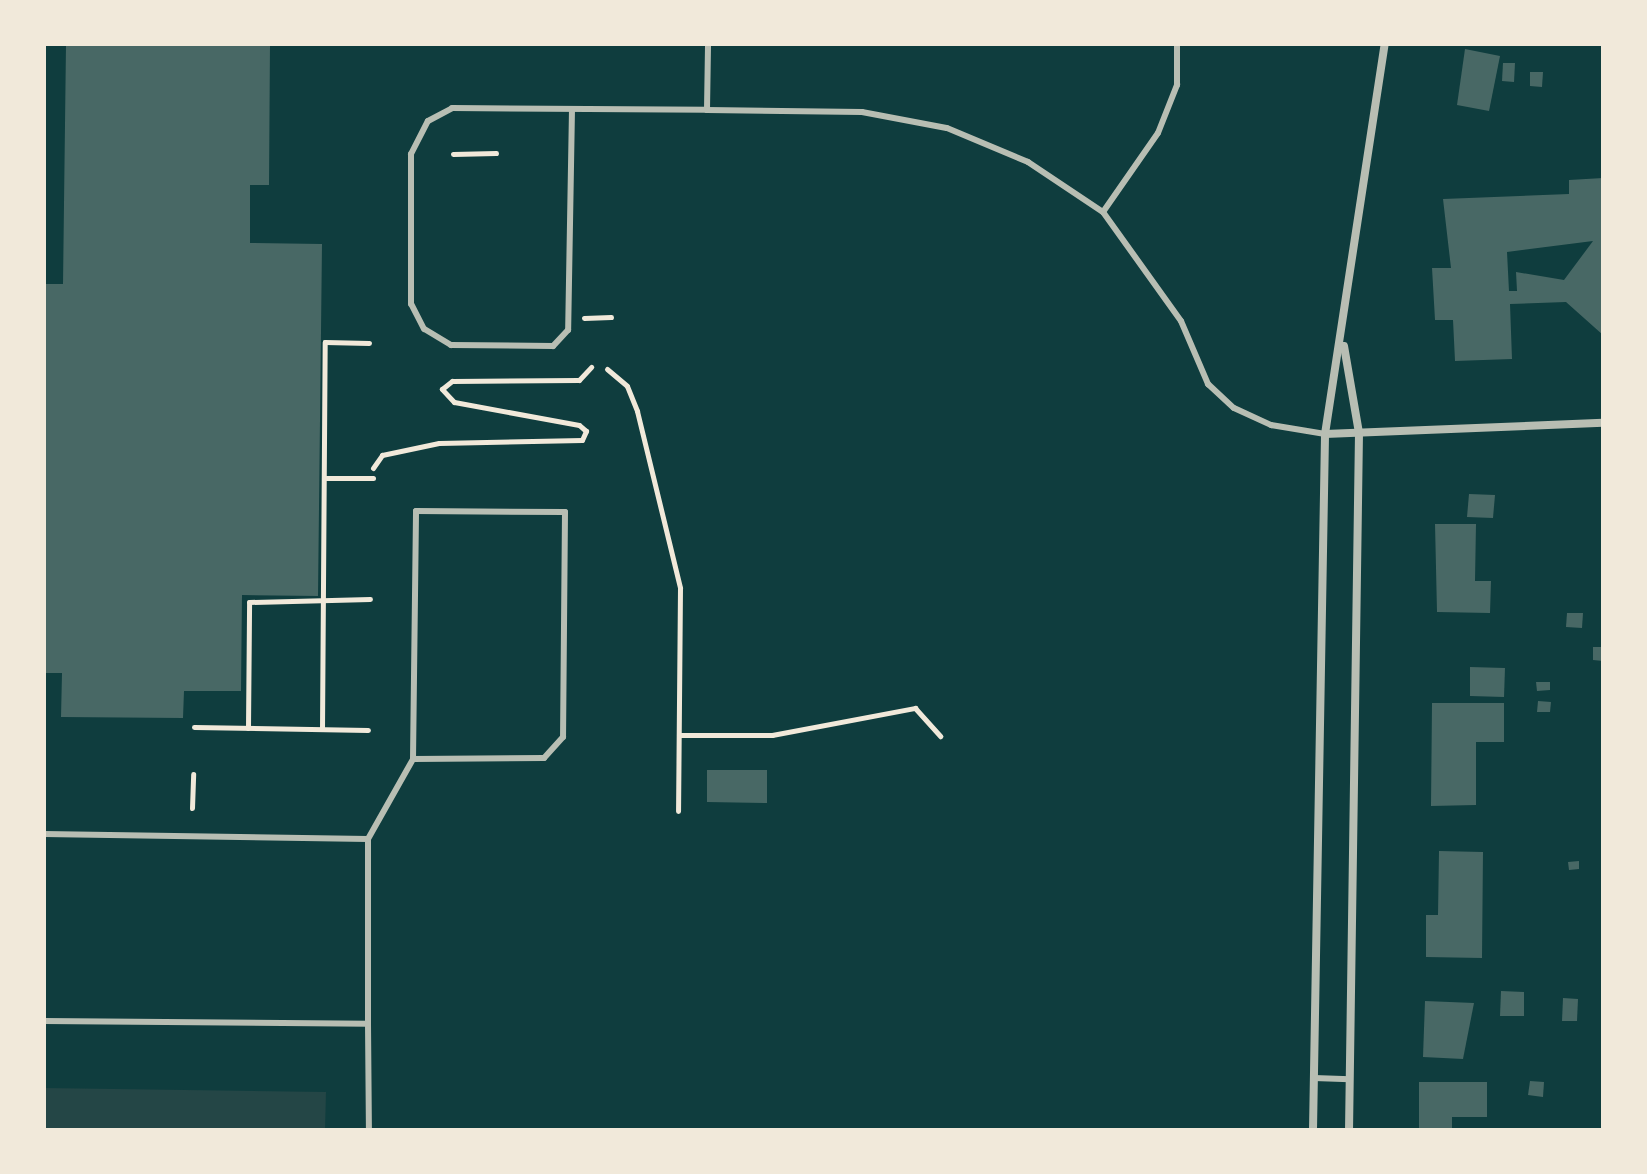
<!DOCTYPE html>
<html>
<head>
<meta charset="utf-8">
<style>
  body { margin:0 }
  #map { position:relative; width:1647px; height:1174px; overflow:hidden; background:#0f3d3e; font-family:"PT Sans Narrow",sans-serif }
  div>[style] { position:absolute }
  .green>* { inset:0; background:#244646 }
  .building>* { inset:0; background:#486865 }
  .path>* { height:5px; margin:-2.5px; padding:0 2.5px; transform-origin:2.5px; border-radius:2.5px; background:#f1e9da }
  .service>* { height:6px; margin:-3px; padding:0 3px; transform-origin:3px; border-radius:3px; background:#b8beb3 }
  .minor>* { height:8px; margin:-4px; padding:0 4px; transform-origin:4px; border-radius:4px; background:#b8beb3 }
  span { translate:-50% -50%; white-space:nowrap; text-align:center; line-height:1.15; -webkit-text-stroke:8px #f1e9da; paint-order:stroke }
  .frame { position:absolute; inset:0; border:46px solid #f1e9da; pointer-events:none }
</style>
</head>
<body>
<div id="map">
  <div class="green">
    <div style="clip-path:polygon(44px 1088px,326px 1092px,325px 1130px,44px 1130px)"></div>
  </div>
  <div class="building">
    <div style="clip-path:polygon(66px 44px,270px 44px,269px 185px,250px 185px,250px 243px,322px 244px,318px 596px,242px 595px,241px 691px,184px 691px,183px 718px,61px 717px,62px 673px,44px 673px,44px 284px,63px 284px)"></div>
    <div style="clip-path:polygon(1465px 49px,1500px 56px,1489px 111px,1457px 105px)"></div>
    <div style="clip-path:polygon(1503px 63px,1515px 63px,1514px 82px,1502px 81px)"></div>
    <div style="clip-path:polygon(1530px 72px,1543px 72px,1542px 87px,1530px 86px)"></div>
    <div style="clip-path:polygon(evenodd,1603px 178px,1603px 335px,1566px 302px,1510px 304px,1512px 359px,1455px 361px,1453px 320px,1435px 320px,1432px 268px,1451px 268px,1443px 199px,1569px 194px,1569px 180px,1603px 178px,1593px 241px,1564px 280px,1516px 272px,1517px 291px,1509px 291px,1507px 252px,1593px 241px)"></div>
    <div style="clip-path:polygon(1469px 494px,1495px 495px,1493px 518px,1467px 517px)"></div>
    <div style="clip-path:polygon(1435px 524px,1476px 524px,1475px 581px,1491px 581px,1490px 613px,1437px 612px)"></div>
    <div style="clip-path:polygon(1567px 613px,1583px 613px,1582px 628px,1566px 627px)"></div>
    <div style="clip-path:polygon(1593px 647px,1603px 647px,1603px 661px,1593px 660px)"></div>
    <div style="clip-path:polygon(1470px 667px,1505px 668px,1504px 697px,1470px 696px)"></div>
    <div style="clip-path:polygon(1536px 682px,1550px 682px,1550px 690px,1537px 691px)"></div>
    <div style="clip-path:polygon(1538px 701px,1551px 702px,1550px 712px,1537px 712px)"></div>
    <div style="clip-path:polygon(1432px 703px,1504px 703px,1504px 742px,1476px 742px,1476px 805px,1431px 806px)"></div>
    <div style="clip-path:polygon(707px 770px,767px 770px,767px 803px,707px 802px)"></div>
    <div style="clip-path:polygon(1439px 851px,1483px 852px,1482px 958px,1426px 957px,1426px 915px,1438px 915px)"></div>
    <div style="clip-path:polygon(1579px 861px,1579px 869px,1569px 870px,1568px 862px)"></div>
    <div style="clip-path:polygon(1501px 991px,1524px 992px,1524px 1016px,1500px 1016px)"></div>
    <div style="clip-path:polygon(1563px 998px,1578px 999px,1577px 1021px,1562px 1021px)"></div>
    <div style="clip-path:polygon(1425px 1001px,1474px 1003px,1463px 1059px,1423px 1057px)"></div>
    <div style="clip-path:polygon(1530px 1081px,1544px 1082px,1543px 1097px,1528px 1095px)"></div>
    <div style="clip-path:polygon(1419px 1082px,1487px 1082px,1487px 1117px,1452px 1117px,1452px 1130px,1419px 1130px)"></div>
  </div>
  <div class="path">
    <div style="left:453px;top:154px;width:43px;rotate:-1.3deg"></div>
    <div style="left:584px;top:318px;width:27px;rotate:-2deg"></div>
    <div style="left:607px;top:369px;width:26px;rotate:40deg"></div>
    <div style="left:627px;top:386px;width:27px;rotate:68deg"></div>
    <div style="left:637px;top:411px;width:182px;rotate:76.3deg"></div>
    <div style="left:680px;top:588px;width:223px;rotate:90.5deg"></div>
    <div style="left:373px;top:468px;width:16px;rotate:-55deg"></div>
    <div style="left:382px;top:455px;width:58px;rotate:-11.9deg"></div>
    <div style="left:439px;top:443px;width:143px;rotate:-1.2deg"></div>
    <div style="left:582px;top:440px;width:10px;rotate:-66deg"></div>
    <div style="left:586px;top:431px;width:9px;rotate:-139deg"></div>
    <div style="left:579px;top:425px;width:127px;rotate:-169.6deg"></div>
    <div style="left:454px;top:402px;width:18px;rotate:-133deg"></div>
    <div style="left:442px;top:389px;width:13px;rotate:-39deg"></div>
    <div style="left:452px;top:381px;width:127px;rotate:-0.5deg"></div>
    <div style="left:579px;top:380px;width:18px;rotate:-47deg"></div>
    <div style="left:324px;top:478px;width:49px"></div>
    <div style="left:194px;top:727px;width:174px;rotate:1deg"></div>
    <div style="left:248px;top:728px;width:126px;rotate:-89.5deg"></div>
    <div style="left:249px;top:602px;width:121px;rotate:-1.4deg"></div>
    <div style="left:322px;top:729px;width:387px;rotate:-89.6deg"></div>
    <div style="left:325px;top:342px;width:44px;rotate:1.3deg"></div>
    <div style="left:679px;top:735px;width:93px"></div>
    <div style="left:772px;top:735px;width:146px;rotate:-10.7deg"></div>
    <div style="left:915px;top:708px;width:38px;rotate:48deg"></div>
    <div style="left:192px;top:808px;width:34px;rotate:-88deg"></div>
  </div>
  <div class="service">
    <div style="left:572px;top:109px;width:221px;rotate:91deg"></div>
    <div style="left:568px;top:330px;width:22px;rotate:133deg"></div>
    <div style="left:553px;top:346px;width:102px;rotate:-179.4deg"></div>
    <div style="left:451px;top:345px;width:31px;rotate:-149deg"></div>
    <div style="left:424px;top:329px;width:28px;rotate:-117deg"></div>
    <div style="left:411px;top:304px;width:150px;rotate:-90deg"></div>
    <div style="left:411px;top:154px;width:37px;rotate:-63deg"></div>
    <div style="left:428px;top:121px;width:27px;rotate:-28deg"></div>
    <div style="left:452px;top:108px;width:255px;rotate:0.4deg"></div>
    <div style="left:707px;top:110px;width:155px;rotate:0.7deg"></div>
    <div style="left:862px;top:112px;width:86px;rotate:10.7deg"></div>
    <div style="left:947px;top:128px;width:88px;rotate:22.8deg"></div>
    <div style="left:1028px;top:162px;width:90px;rotate:33.7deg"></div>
    <div style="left:1103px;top:212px;width:134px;rotate:54.4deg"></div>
    <div style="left:1181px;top:321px;width:69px;rotate:66.8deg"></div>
    <div style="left:1208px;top:384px;width:35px;rotate:43deg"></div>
    <div style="left:1234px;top:408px;width:41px;rotate:24.7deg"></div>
    <div style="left:1271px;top:425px;width:55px;rotate:9.5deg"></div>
    <div style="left:707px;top:110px;width:66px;rotate:-89.1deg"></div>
    <div style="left:1103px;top:212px;width:96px;rotate:-55.2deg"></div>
    <div style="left:1158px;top:133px;width:52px;rotate:-68.4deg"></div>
    <div style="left:1177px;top:85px;width:41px;rotate:-90deg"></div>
    <div style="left:44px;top:834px;width:324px;rotate:0.9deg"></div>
    <div style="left:44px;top:1021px;width:324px;rotate:0.5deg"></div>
    <div style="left:368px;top:1024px;width:106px;rotate:89.5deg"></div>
    <div style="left:368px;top:1024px;width:185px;rotate:-90deg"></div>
    <div style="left:368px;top:839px;width:92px;rotate:-60.6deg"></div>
    <div style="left:413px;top:759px;width:248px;rotate:-89.3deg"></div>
    <div style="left:416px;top:511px;width:149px;rotate:0.4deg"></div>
    <div style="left:565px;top:512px;width:225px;rotate:90.5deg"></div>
    <div style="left:563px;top:737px;width:28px;rotate:132deg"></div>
    <div style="left:544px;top:758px;width:131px;rotate:179.6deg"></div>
    <div style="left:1314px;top:1078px;width:36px;rotate:2deg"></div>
  </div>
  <div class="minor">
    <div style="left:1344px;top:346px;width:88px;rotate:80.2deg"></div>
    <div style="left:1359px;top:433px;width:697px;rotate:90.82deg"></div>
    <div style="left:1325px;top:434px;width:278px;rotate:-2.3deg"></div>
    <div style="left:1313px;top:1130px;width:696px;rotate:-89.01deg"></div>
    <div style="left:1325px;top:434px;width:395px;rotate:-81.3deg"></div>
  </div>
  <div class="frame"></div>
</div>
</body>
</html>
